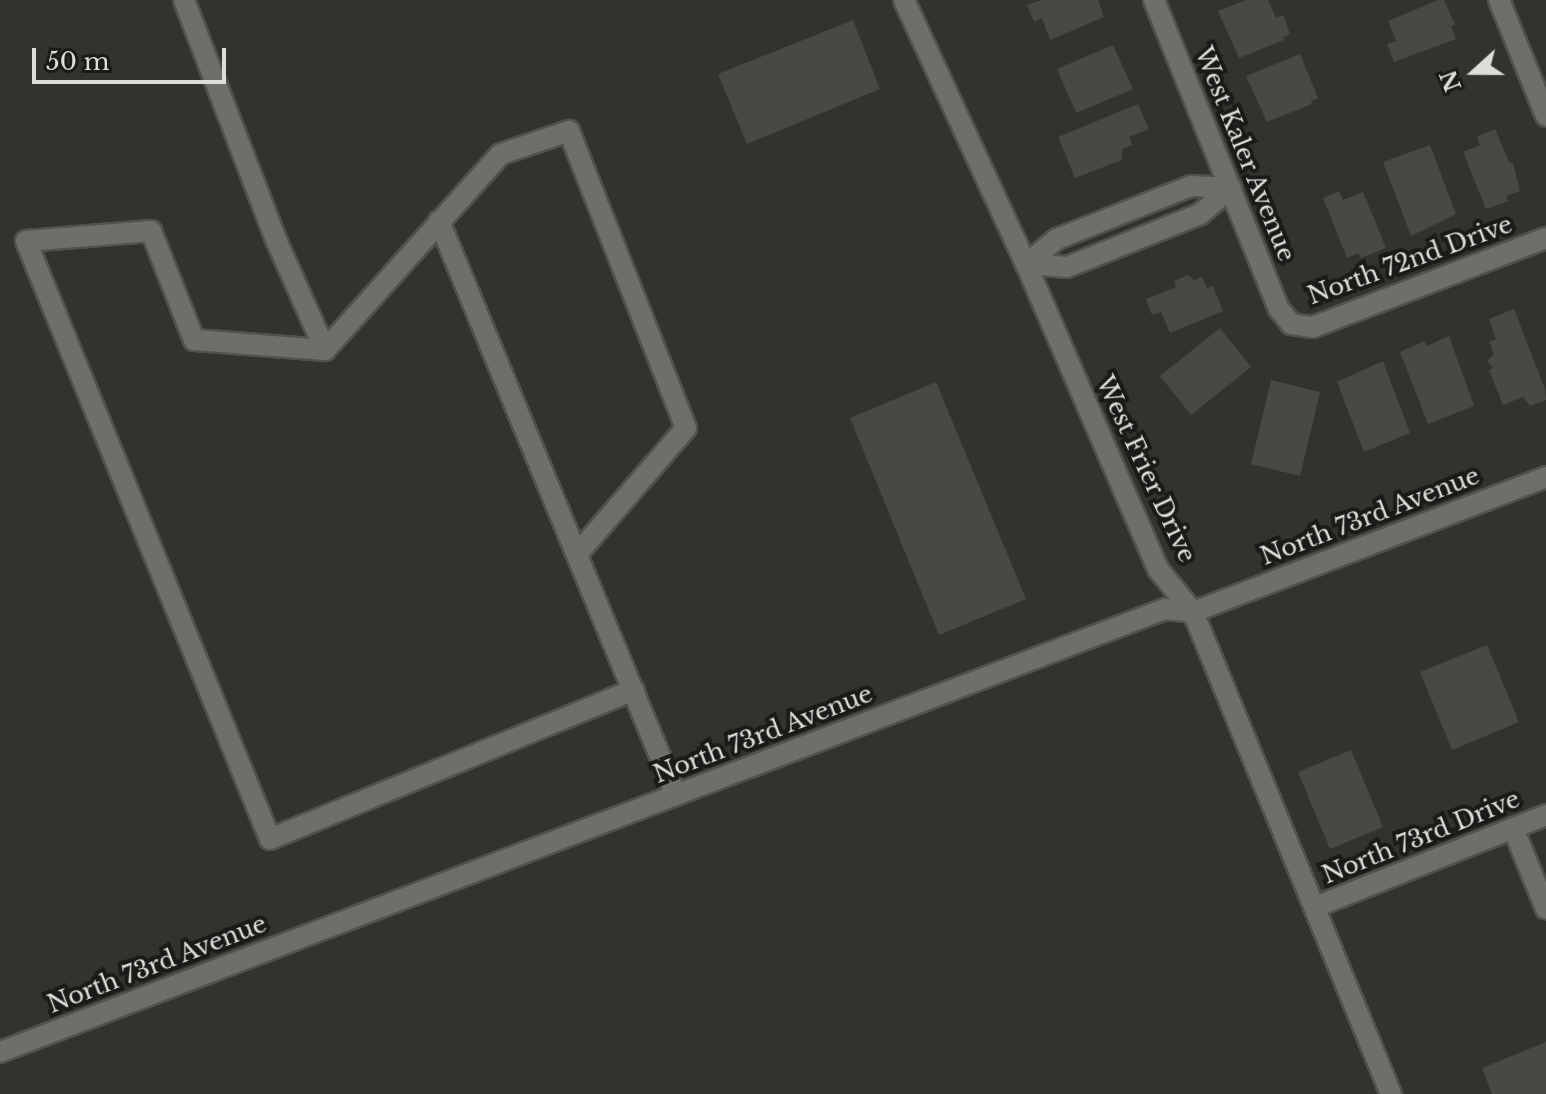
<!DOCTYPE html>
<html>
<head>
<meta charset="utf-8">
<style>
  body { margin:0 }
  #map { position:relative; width:1546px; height:1094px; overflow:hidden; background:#33332e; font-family:"Libre Baskerville",serif }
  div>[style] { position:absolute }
  .building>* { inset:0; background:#494943 }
  .roads { filter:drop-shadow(2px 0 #51514d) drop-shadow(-2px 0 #51514d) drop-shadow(0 2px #51514d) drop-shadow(0 -2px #51514d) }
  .minor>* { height:20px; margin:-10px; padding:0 10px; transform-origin:10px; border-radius:10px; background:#6f6f69 }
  span { translate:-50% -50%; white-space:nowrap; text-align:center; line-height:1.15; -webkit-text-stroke:8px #1a1a18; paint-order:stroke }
  .street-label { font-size:24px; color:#ddddda }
  .north { position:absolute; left:1434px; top:32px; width:80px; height:80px; -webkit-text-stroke:6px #1a1a18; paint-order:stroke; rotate:249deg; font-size:22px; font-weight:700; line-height:32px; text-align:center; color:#ddddda }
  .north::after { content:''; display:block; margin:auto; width:28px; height:36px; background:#ddddda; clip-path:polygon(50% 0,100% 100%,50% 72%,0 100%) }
  .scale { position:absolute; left:32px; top:48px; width:194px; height:36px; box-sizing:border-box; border:4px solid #ddddda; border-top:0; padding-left:10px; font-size:24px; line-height:28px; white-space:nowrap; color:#ddddda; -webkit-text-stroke:6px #1a1a18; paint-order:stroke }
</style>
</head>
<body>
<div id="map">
  <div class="building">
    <div style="clip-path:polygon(1041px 0,1098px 0,1104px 17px,1050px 40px,1042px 18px,1034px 22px,1027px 5px)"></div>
    <div style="clip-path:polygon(1246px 0,1268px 0,1276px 18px,1283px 15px,1290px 34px,1283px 37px,1284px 40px,1239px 58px,1218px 11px)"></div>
    <div style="clip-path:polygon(1438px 0,1444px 0,1455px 25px,1451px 26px,1456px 39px,1394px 62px,1387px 44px,1396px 41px,1388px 21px)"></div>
    <div style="clip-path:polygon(853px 20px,880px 89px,747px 144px,718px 74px)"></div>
    <div style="clip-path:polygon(1113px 45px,1133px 89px,1076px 113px,1057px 69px)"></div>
    <div style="clip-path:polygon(1300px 54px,1318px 98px,1311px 101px,1312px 104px,1267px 122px,1246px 76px)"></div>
    <div style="clip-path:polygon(1138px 104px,1149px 129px,1129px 137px,1132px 145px,1122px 149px,1122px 160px,1075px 178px,1058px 137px)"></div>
    <div style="clip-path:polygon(1495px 129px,1509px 162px,1513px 163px,1520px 191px,1506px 196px,1508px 201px,1486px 209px,1463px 152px,1480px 145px,1477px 137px)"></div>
    <div style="clip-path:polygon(1430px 145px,1456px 214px,1411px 236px,1383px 162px)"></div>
    <div style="clip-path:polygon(1339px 191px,1343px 200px,1363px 192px,1386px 248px,1361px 258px,1358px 253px,1347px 258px,1323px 198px)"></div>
    <div style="clip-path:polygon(1188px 275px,1194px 280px,1202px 277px,1207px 288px,1213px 286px,1223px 311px,1170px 333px,1161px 312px,1152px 315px,1146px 299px,1176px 287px,1174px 281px)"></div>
    <div style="clip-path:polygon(1514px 309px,1545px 389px,1546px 400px,1530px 406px,1523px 397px,1503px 405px,1489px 370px,1493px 368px,1487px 361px,1494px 354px,1489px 342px,1496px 339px,1489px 319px)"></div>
    <div style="clip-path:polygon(1220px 328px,1251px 367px,1191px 415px,1160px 376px)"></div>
    <div style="clip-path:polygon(1449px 336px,1474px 406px,1428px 424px,1400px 352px,1424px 341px,1427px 346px)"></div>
    <div style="clip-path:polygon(1383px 361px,1410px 433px,1364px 452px,1337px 382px)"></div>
    <div style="clip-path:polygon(1271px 380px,1320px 392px,1300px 476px,1251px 464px)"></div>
    <div style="clip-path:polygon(936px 382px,1026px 599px,939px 635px,850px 418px)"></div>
    <div style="clip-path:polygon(1487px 645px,1519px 722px,1452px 750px,1420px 672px)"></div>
    <div style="clip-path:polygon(1351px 750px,1383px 827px,1330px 849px,1298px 772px)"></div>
    <div style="clip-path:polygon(1546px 1042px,1546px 1094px,1492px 1094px,1482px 1068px)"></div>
  </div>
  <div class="roads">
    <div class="minor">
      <div style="left:184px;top:0;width:259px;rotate:69deg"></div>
      <div style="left:277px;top:242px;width:118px;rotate:66deg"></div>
      <div style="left:904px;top:0;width:291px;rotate:65.2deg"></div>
      <div style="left:1026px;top:264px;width:332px;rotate:66.6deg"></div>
      <div style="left:1158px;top:569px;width:55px;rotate:50.9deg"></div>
      <div style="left:1193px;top:612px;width:521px;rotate:67.67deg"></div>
      <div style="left:1154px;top:0;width:333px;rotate:68deg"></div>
      <div style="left:1279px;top:309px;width:19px;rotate:51deg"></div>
      <div style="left:1291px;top:324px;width:22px;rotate:8deg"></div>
      <div style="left:1313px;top:327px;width:249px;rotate:-20.9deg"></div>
      <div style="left:1499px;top:0;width:125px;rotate:67.9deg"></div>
      <div style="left:439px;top:221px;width:621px;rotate:67.56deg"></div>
      <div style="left:1026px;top:264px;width:41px;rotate:4.2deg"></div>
      <div style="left:1067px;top:267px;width:143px;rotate:-21.7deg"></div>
      <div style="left:1200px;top:214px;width:40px;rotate:-40deg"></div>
      <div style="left:1026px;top:264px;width:40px;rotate:-39deg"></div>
      <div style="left:1057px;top:239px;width:144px;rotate:-21.6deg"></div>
      <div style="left:1191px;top:186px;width:40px;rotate:2.9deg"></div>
      <div style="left:325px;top:350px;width:131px;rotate:-175.6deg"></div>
      <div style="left:194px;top:340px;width:117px;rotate:-111.5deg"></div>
      <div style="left:151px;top:231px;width:125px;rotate:175.4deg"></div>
      <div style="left:26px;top:241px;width:646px;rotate:67.8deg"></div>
      <div style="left:270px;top:839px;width:393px;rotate:-22.3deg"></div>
      <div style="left:325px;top:350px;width:263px;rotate:-48.1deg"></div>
      <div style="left:501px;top:154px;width:72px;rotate:-18.7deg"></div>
      <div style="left:569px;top:131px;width:319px;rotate:68.5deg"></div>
      <div style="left:686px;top:428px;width:165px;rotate:130.8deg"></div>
      <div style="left:1513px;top:828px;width:87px;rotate:67.8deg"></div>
      <div style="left:1315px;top:907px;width:249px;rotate:-21.7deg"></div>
      <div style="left:0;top:1052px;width:1246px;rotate:-20.82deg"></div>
      <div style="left:1165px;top:609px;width:28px;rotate:6deg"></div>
      <div style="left:1193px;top:612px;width:378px;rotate:-20.9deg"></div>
    </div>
  </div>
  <div class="street-label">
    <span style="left:1245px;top:154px;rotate:68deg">West Kaler Avenue</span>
    <span style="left:1410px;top:260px;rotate:-20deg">North 72nd Drive</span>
    <span style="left:1146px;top:469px;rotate:65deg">West Frier Drive</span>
    <span style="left:1370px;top:516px;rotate:-21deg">North 73rd Avenue</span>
    <span style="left:763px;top:734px;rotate:-21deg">North 73rd Avenue</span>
    <span style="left:1421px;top:837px;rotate:-22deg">North 73rd Drive</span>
    <span style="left:157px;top:964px;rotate:-21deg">North 73rd Avenue</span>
  </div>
  <div class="north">N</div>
  <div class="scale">50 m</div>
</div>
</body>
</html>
